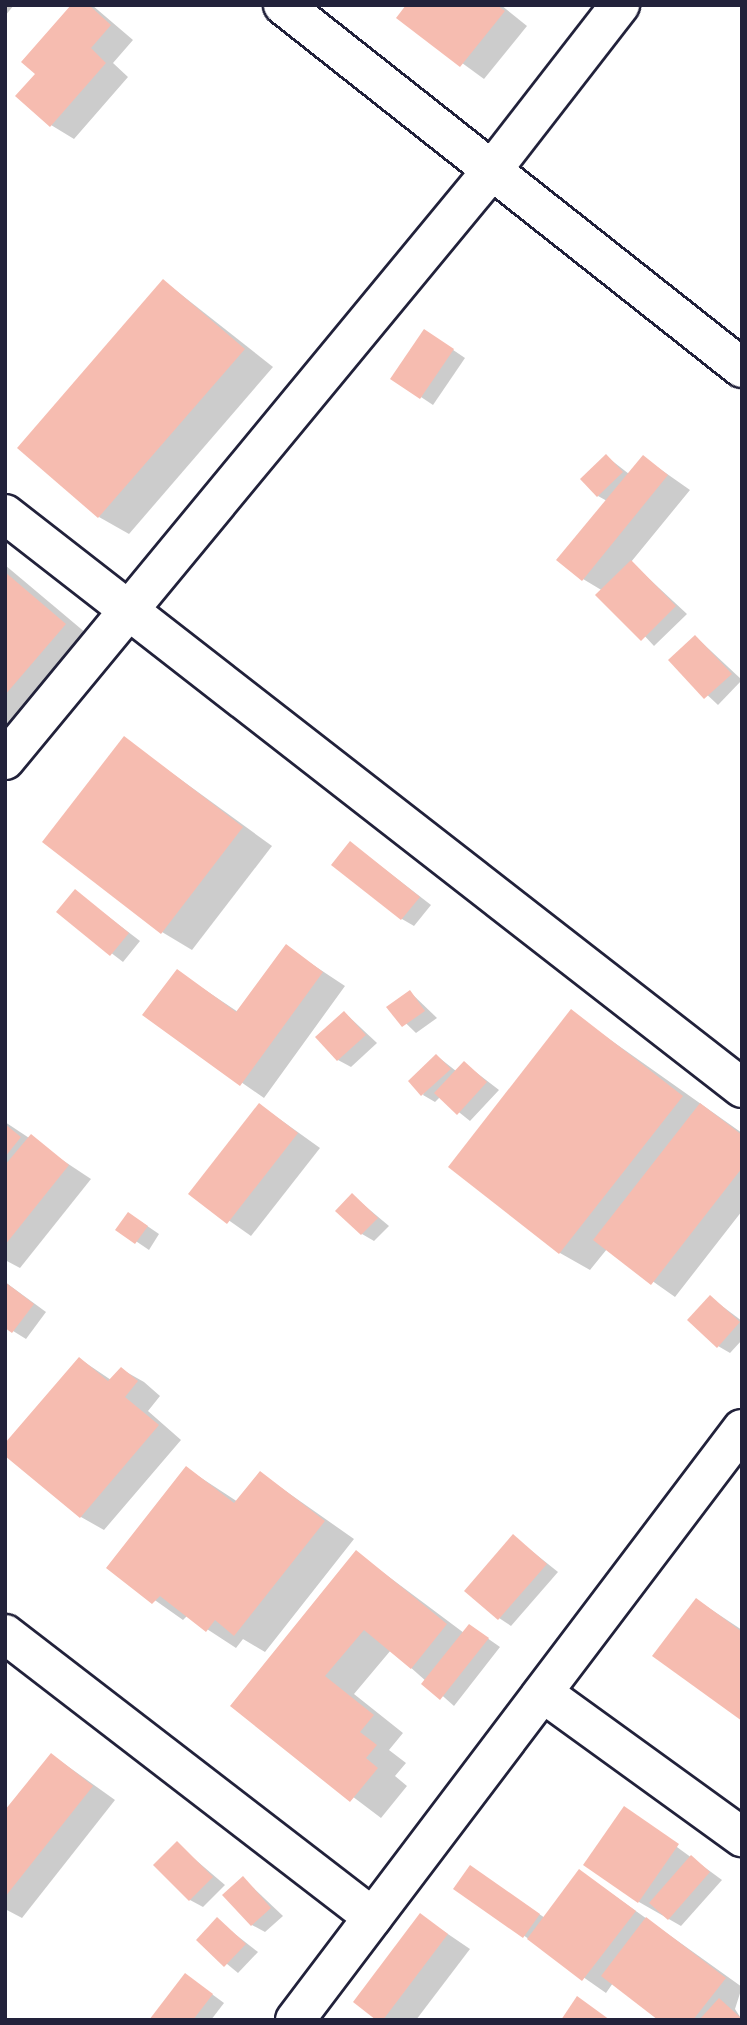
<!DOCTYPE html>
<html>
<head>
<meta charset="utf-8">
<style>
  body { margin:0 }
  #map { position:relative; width:747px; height:2025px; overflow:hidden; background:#fff; font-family:"Patrick Hand",sans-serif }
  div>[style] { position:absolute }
  .shadow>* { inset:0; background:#0003 }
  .building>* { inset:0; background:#f6bcb0 }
  .roads { filter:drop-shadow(2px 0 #22223b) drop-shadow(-2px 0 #22223b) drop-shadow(0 2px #22223b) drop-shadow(0 -2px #22223b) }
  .street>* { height:38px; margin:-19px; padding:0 19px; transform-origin:19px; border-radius:19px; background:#fff }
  span { translate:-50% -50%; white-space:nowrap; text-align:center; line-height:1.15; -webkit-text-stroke:5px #fff; paint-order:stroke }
  .frame { position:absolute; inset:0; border:7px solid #22223b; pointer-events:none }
</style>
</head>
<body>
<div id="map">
  <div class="shadow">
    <div style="clip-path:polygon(5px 5px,14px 5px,5px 16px)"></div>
    <div style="clip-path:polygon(73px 5px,92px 5px,133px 40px,113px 63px,128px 77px,74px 139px,51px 125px,37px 74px)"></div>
    <div style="clip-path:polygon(408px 5px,501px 5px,527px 26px,484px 79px,399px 17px)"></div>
    <div style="clip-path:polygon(164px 281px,273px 367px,129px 534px,99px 517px)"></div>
    <div style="clip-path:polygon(437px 339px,465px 358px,433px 405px,421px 397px)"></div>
    <div style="clip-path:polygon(606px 456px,629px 474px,643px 457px,690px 490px,631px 562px,687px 614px,654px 646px,603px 591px,583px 579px,607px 501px,598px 496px)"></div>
    <div style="clip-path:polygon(5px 565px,99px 644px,5px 755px)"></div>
    <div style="clip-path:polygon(696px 637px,742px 680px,718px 705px,670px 660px)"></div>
    <div style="clip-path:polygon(125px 739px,272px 846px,192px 950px,162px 932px)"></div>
    <div style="clip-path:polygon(351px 843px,431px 905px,414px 926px,402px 919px)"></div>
    <div style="clip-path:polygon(75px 891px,140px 941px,123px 962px,58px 912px)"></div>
    <div style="clip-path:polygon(286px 947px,345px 986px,264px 1098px,145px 1015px,177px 971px,238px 1012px)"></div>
    <div style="clip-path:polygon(410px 992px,437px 1018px,416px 1033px,389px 1007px)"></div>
    <div style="clip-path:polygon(571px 1012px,742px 1133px,742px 1211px,675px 1297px,607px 1249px,590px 1270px,560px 1253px,450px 1167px)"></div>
    <div style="clip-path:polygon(345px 1013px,377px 1043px,351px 1067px,338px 1060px)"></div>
    <div style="clip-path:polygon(437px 1056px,456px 1071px,464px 1063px,499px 1090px,470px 1121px,440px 1097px,435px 1102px,423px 1095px)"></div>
    <div style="clip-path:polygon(260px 1105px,320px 1148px,251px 1236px,190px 1193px)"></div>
    <div style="clip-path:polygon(5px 1122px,91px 1179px,20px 1268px,5px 1260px)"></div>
    <div style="clip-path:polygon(352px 1195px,389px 1226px,374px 1241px,362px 1234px)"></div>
    <div style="clip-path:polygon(140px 1221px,159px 1234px,149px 1250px,118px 1229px)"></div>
    <div style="clip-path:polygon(5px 1282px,46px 1312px,26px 1339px,5px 1326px)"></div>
    <div style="clip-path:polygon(710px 1297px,742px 1321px,742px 1340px,730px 1353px,718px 1346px)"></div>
    <div style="clip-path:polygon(80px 1359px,111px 1380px,121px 1369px,144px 1382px,160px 1396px,148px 1411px,181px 1440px,104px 1530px,81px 1517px)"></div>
    <div style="clip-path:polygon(186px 1468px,238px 1502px,260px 1473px,354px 1539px,265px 1652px,243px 1639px,236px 1648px,187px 1616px,183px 1620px,108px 1567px)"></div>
    <div style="clip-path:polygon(513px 1536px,558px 1572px,511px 1626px,499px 1618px)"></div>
    <div style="clip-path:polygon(357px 1553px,464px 1633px,470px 1626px,500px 1647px,454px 1706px,391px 1650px,354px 1694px,403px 1733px,389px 1750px,406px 1763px,395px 1776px,407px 1786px,381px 1818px,233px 1706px)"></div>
    <div style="clip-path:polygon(697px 1600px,742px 1630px,742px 1719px)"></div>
    <div style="clip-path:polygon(52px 1755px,115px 1800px,22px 1918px,5px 1909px,5px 1813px)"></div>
    <div style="clip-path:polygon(625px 1809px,722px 1880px,681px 1926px,639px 1902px)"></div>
    <div style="clip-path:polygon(177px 1844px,225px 1885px,203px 1907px,190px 1900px)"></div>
    <div style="clip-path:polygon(471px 1867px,545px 1918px,580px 1871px,742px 1987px,735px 2009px,742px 2020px,661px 2020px,613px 1983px,606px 1993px,456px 1888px)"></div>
    <div style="clip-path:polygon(243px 1878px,283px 1916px,265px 1932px,252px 1925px)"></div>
    <div style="clip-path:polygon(420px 1915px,470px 1949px,416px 2020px,378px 2020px)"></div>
    <div style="clip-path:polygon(217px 1920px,258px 1952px,238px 1973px,198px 1940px)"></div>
    <div style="clip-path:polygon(186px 1975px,224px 2003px,211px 2020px,151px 2020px)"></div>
  </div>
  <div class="building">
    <div style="clip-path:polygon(71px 5px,89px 5px,111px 25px,91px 48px,106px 63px,50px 127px,15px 96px,35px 74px,21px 62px)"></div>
    <div style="clip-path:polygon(406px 5px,497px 5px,505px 11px,460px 67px,396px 18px)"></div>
    <div style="clip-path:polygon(163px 279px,245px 349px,98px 518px,17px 448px)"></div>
    <div style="clip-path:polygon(424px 329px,454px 349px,420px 399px,390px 379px)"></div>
    <div style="clip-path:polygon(606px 454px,623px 472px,597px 497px,580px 479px)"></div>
    <div style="clip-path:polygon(643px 455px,668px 475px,582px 581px,556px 560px)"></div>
    <div style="clip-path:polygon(631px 560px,676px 606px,641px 641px,595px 595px)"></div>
    <div style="clip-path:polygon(5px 572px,66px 624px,5px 695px)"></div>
    <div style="clip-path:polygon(695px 635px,732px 674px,704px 699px,668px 660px)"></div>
    <div style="clip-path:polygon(124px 736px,243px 827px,161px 934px,42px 842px)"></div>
    <div style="clip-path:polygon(350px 841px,420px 897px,401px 920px,331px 865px)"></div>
    <div style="clip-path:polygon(75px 889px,129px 933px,110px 956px,56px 912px)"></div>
    <div style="clip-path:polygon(286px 944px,323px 972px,240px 1086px,142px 1015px,177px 969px,236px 1012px)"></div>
    <div style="clip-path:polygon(410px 990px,425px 1011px,402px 1027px,386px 1007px)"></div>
    <div style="clip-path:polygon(571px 1009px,683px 1096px,559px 1254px,448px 1167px)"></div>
    <div style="clip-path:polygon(344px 1011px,366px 1035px,337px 1061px,315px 1037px)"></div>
    <div style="clip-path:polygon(436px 1054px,451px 1069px,421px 1096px,408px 1081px)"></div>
    <div style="clip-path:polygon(464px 1061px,487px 1082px,457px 1115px,434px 1093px)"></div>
    <div style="clip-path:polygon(259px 1103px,298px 1133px,227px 1224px,188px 1194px)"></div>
    <div style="clip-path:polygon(700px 1103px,742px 1135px,742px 1168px,651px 1285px,593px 1240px)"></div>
    <div style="clip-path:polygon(5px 1124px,21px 1137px,5px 1157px)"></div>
    <div style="clip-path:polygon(31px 1134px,69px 1165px,5px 1245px,5px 1165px)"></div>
    <div style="clip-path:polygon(352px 1193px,378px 1218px,361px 1235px,335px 1211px)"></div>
    <div style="clip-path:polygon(128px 1212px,148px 1226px,135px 1244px,115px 1230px)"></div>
    <div style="clip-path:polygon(5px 1282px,34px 1304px,12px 1333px,5px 1328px)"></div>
    <div style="clip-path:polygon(710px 1295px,740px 1322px,717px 1348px,687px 1320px)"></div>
    <div style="clip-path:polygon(79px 1357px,108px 1381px,121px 1367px,138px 1381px,125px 1397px,159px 1425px,80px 1518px,5px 1456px,5px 1443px)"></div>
    <div style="clip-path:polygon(186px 1466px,234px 1503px,260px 1471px,325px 1521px,234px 1636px,215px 1620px,206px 1632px,160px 1596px,152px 1604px,106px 1568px)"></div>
    <div style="clip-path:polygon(513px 1534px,547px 1564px,498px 1620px,464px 1591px)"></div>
    <div style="clip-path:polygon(356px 1550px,447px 1624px,411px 1669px,364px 1630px,325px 1676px,374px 1715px,360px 1732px,377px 1745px,366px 1758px,378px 1768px,350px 1802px,230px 1706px)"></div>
    <div style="clip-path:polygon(696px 1598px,742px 1632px,742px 1721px,652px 1656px)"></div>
    <div style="clip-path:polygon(469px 1624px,489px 1638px,440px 1700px,421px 1684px)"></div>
    <div style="clip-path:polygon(51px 1753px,93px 1786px,5px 1897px,5px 1810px)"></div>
    <div style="clip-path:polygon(624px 1806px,679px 1844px,638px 1903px,583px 1865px)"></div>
    <div style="clip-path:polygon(177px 1841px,213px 1877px,189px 1901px,153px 1865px)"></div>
    <div style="clip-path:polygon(691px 1855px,710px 1872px,668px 1920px,649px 1903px)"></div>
    <div style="clip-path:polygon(470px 1865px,540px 1914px,523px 1938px,453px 1889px)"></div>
    <div style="clip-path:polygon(579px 1869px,636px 1911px,582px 1981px,527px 1939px)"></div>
    <div style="clip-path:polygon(243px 1876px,271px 1908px,251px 1926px,222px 1895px)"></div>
    <div style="clip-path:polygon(420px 1913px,448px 1934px,383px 2020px,376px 2020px,353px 2002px)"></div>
    <div style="clip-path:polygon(217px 1917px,246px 1944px,224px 1967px,196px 1940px)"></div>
    <div style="clip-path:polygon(646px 1917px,726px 1978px,693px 2020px,658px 2020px,601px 1976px)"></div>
    <div style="clip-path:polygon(185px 1973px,213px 1994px,193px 2020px,149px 2020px)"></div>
    <div style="clip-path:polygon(577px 1996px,610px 2020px,561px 2020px)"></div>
    <div style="clip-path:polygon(719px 1998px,742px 2019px,742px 2020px,699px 2020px)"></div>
  </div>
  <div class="roads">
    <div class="street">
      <div style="left:283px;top:5px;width:585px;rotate:38.34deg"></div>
      <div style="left:5px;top:514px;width:934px;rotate:37.91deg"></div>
      <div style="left:5px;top:760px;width:765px;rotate:-50.46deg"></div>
      <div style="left:492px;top:170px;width:209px;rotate:-52.2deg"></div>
      <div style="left:5px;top:1634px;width:464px;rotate:37.6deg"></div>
      <div style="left:543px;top:1693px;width:246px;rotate:35.9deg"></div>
      <div style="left:295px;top:2020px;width:741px;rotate:-52.9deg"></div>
    </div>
  </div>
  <div class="frame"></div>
</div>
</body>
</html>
